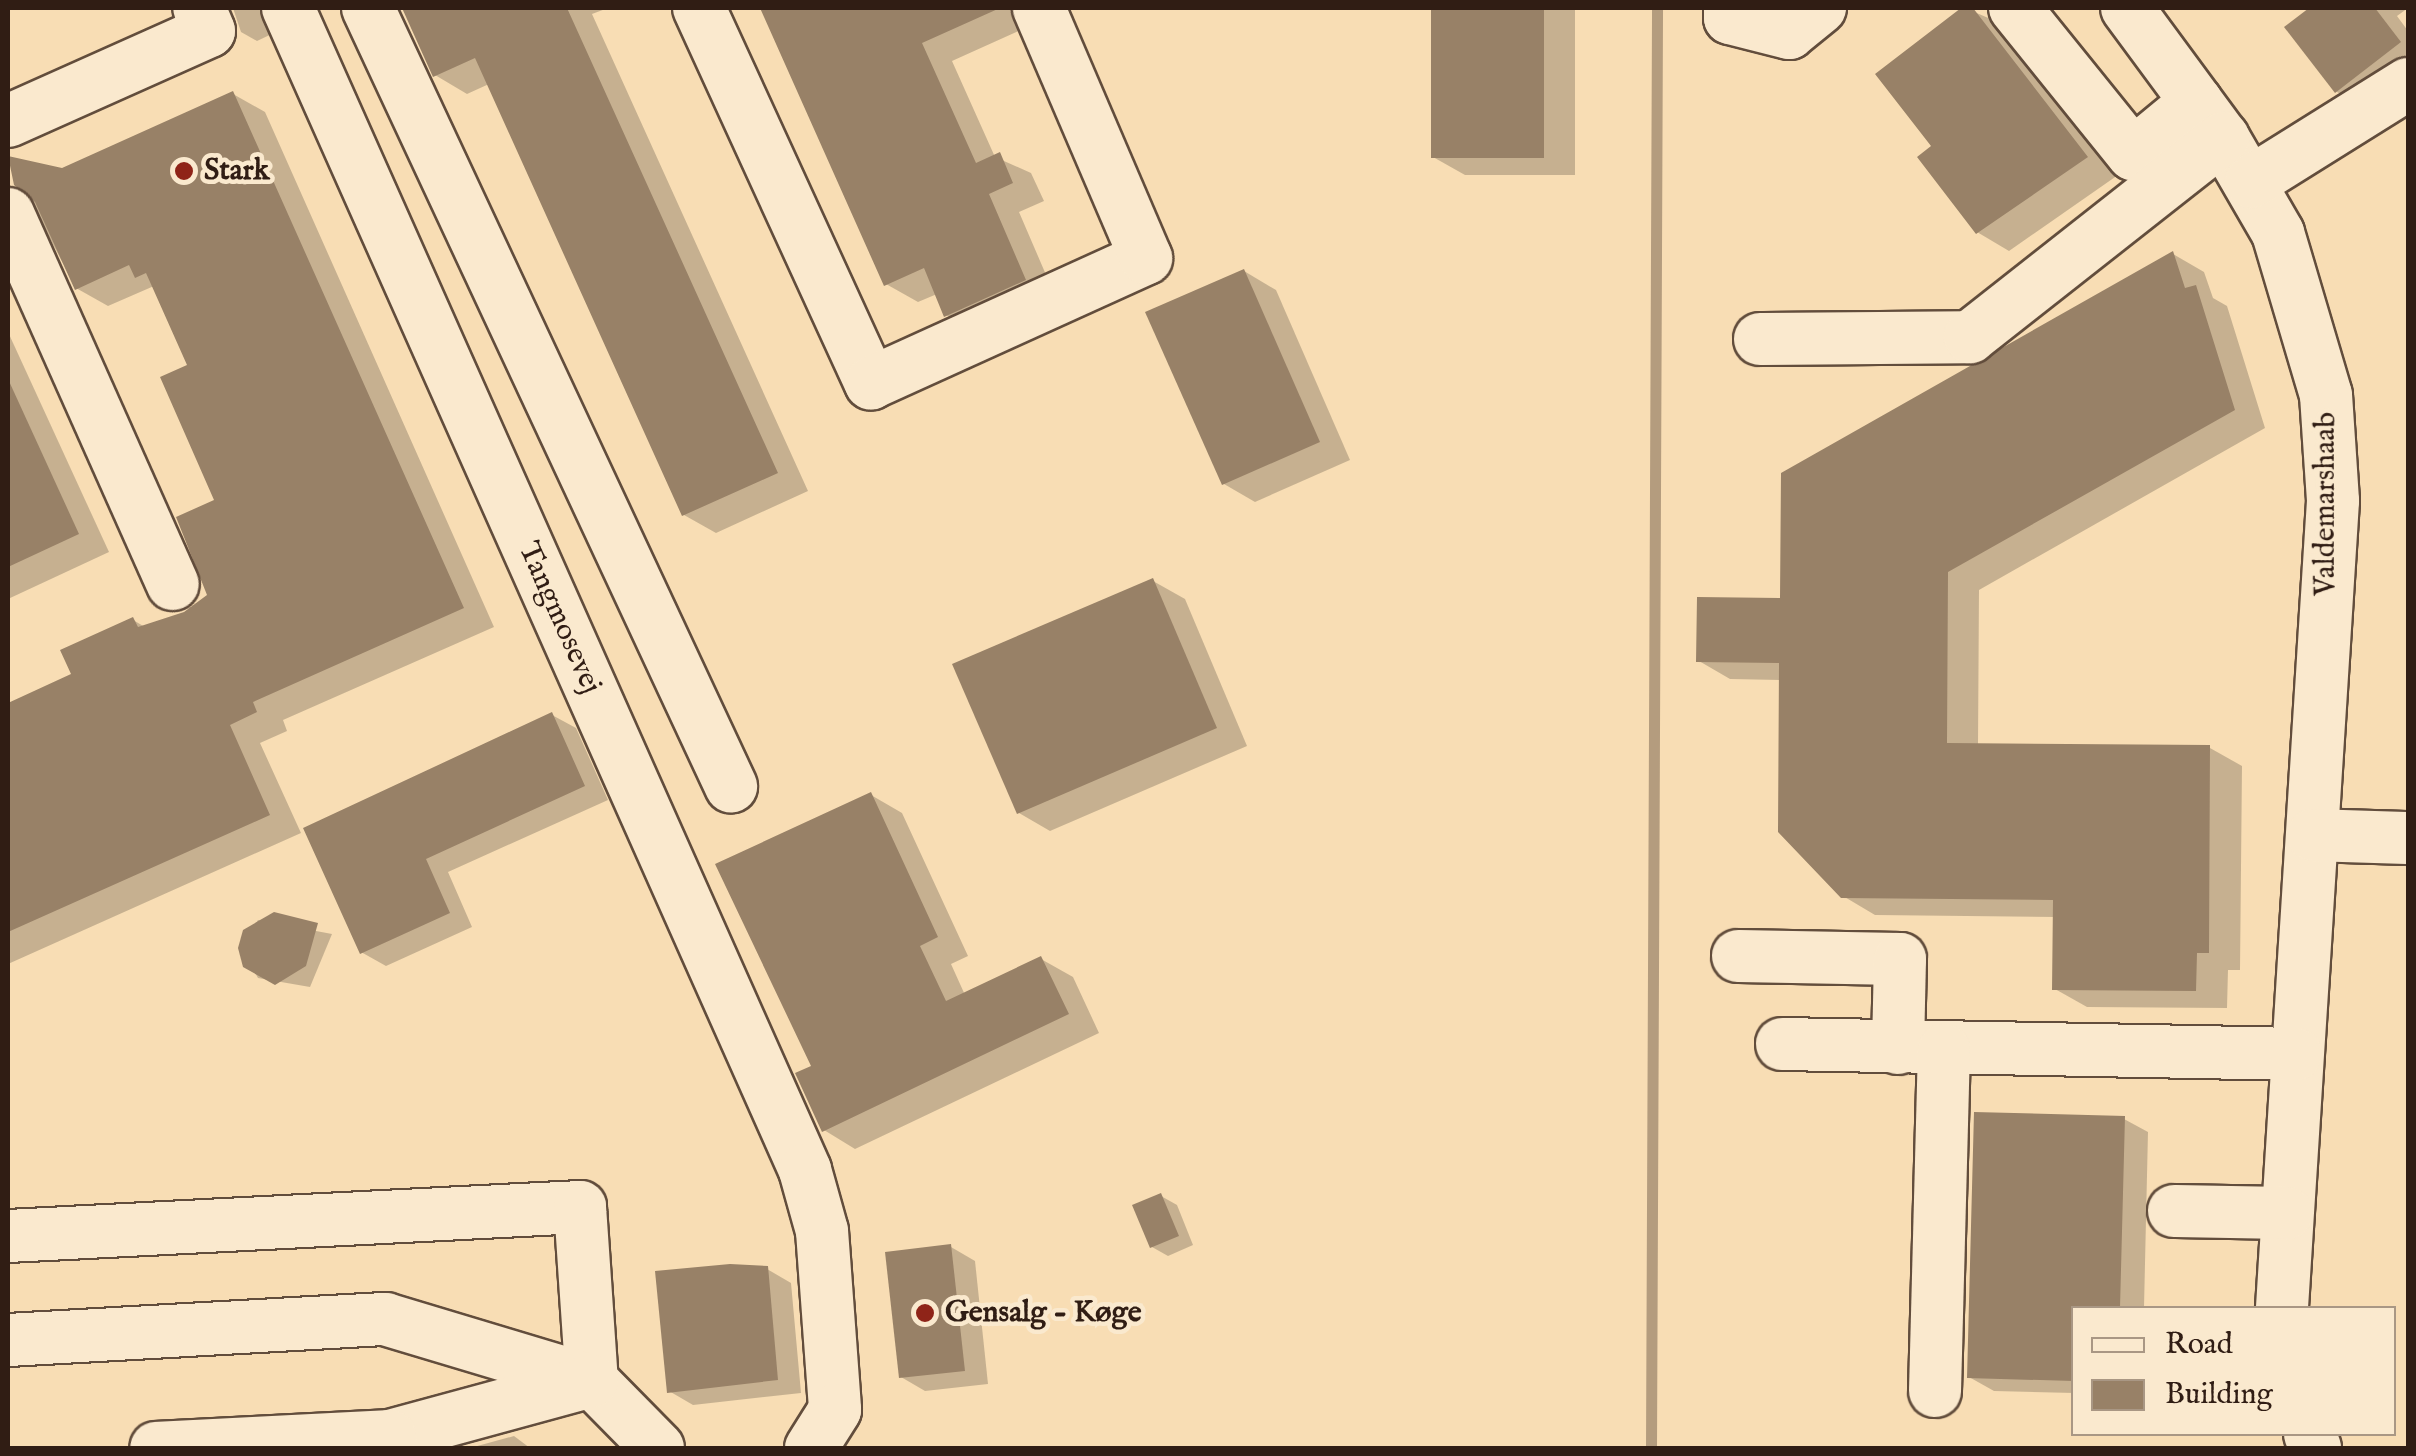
<!DOCTYPE html>
<html>
<head>
<meta charset="utf-8">
<style>
  body { margin:0 }
  #map { position:relative; width:2416px; height:1456px; overflow:hidden; background:#f8ddb4; font-family:"IM FELL English",serif }
  div>[style] { position:absolute }
  .shadow>* { inset:0; background:#0003 }
  .stream>* { height:11px; margin:-5.5px; padding:0 5.5px; transform-origin:5.5px; border-radius:5.5px; background:#b49c7e }
  .building>* { inset:0; background:#988167 }
  .roads { filter:drop-shadow(2px 0 #624d3c) drop-shadow(-2px 0 #624d3c) drop-shadow(0 2px #624d3c) drop-shadow(0 -2px #624d3c) }
  .minor>* { height:52px; margin:-26px; padding:0 26px; transform-origin:26px; border-radius:26px; background:#fae9ce }
  .dots>* { width:28px; height:28px; translate:-50% -50%; box-sizing:border-box; border:5px solid #fae9ce; border-radius:50% }
  span { translate:-50% -50%; white-space:nowrap; text-align:center; line-height:1.15; -webkit-text-stroke:9px #fae9ce; paint-order:stroke }
  .poi-label { font-size:30px; color:#301d14; font-weight:700 }
  .left { translate:0 -50%; text-align:left }
  .street-label { font-size:30px; color:#301d14 }
  .frame { position:absolute; inset:0; border:10px solid #301d14; pointer-events:none }
  .legend { position:absolute; left:2071px; top:1306px; width:325px; height:130px; box-sizing:border-box; background:#fae9ce; border:2px solid #a99784; margin:0; padding:12px 18px; list-style:none; font-size:30px; color:#301d14 }
  .legend li { display:flex; align-items:center; gap:20px; height:50px }
  .legend b { width:50px; border:2px solid #a99784 }
</style>
</head>
<body>
<div id="map">
  <div class="shadow">
    <div style="clip-path:polygon(233px 8px,267px 8px,276px 32px,257px 41px,241px 32px)"></div>
    <div style="clip-path:polygon(405px 8px,608px 8px,592px 14px,808px 491px,716px 533px,684px 515px,489px 84px,467px 94px,435px 75px)"></div>
    <div style="clip-path:polygon(763px 8px,1016px 8px,1025px 28px,952px 61px,995px 157px,1031px 173px,1044px 201px,1019px 212px,1056px 298px,978px 333px,946px 315px,937px 294px,918px 302px,886px 284px)"></div>
    <div style="clip-path:polygon(1434px 8px,1575px 8px,1575px 175px,1465px 175px,1433px 157px)"></div>
    <div style="clip-path:polygon(1965px 8px,2000px 23px,2118px 175px,2009px 251px,1977px 232px,1934px 147px,1878px 74px)"></div>
    <div style="clip-path:polygon(2313px 8px,2408px 8px,2397px 16px,2408px 31px,2408px 79px,2368px 110px,2337px 92px,2287px 28px)"></div>
    <div style="clip-path:polygon(233px 94px,265px 112px,494px 627px,283px 720px,287px 731px,260px 743px,301px 833px,8px 964px,8px 705px,74px 676px,133px 620px,145px 627px,185px 614px,210px 596px,217px 501px,190px 366px,154px 286px,108px 306px,76px 288px,8px 159px,62px 170px)"></div>
    <div style="clip-path:polygon(2173px 254px,2204px 272px,2213px 298px,2227px 306px,2265px 428px,1979px 590px,1978px 746px,2210px 748px,2242px 766px,2240px 970px,2228px 970px,2227px 1008px,2087px 1007px,2055px 989px,2056px 917px,1875px 915px,1843px 896px,1781px 680px,1730px 679px,1699px 661px,1783px 600px)"></div>
    <div style="clip-path:polygon(1244px 271px,1276px 290px,1350px 460px,1255px 502px,1224px 484px)"></div>
    <div style="clip-path:polygon(8px 332px,109px 552px,8px 599px)"></div>
    <div style="clip-path:polygon(1153px 581px,1185px 599px,1247px 746px,1050px 831px,1019px 813px)"></div>
    <div style="clip-path:polygon(552px 715px,576px 728px,608px 800px,448px 872px,472px 927px,386px 966px,361px 952px,306px 829px)"></div>
    <div style="clip-path:polygon(871px 795px,902px 813px,968px 956px,951px 964px,965px 995px,1041px 959px,1073px 977px,1099px 1033px,855px 1149px,824px 1130px,814px 1067px)"></div>
    <div style="clip-path:polygon(258px 920px,332px 934px,310px 987px,258px 978px,241px 948px)"></div>
    <div style="clip-path:polygon(2124px 1119px,2148px 1132px,2144px 1308px,2074px 1308px,2074px 1393px,1994px 1391px,1969px 1377px)"></div>
    <div style="clip-path:polygon(1161px 1196px,1177px 1205px,1193px 1245px,1168px 1256px,1152px 1247px)"></div>
    <div style="clip-path:polygon(951px 1247px,975px 1261px,988px 1384px,925px 1391px,901px 1377px)"></div>
    <div style="clip-path:polygon(767px 1269px,791px 1283px,801px 1393px,693px 1405px,669px 1391px)"></div>
    <div style="clip-path:polygon(514px 1436px,530px 1448px,470px 1448px)"></div>
  </div>
  <div class="stream">
    <div style="left:1651px;top:1448px;width:1440px;rotate:-89.76deg"></div>
  </div>
  <div class="building">
    <div style="clip-path:polygon(402px 8px,567px 8px,778px 473px,682px 516px,475px 58px,433px 77px)"></div>
    <div style="clip-path:polygon(760px 8px,1000px 8px,922px 43px,976px 163px,1000px 152px,1013px 183px,989px 194px,1026px 280px,944px 317px,924px 268px,884px 286px)"></div>
    <div style="clip-path:polygon(1431px 8px,1544px 8px,1544px 158px,1431px 158px)"></div>
    <div style="clip-path:polygon(1961px 8px,1973px 8px,2088px 157px,1976px 234px,1917px 157px,1931px 146px,1875px 74px)"></div>
    <div style="clip-path:polygon(2309px 8px,2375px 8px,2401px 42px,2335px 93px,2284px 27px)"></div>
    <div style="clip-path:polygon(233px 91px,464px 608px,253px 702px,257px 712px,230px 725px,270px 815px,8px 932px,8px 703px,71px 674px,60px 650px,133px 617px,138px 627px,184px 612px,207px 595px,176px 517px,214px 500px,160px 377px,187px 365px,146px 273px,135px 278px,129px 265px,75px 290px,35px 202px,14px 185px,8px 156px,62px 168px)"></div>
    <div style="clip-path:polygon(2173px 251px,2185px 288px,2196px 285px,2235px 410px,1948px 572px,1947px 743px,2210px 745px,2209px 953px,2197px 953px,2196px 991px,2052px 990px,2053px 900px,1841px 898px,1778px 832px,1779px 663px,1696px 662px,1697px 597px,1780px 598px,1781px 473px)"></div>
    <div style="clip-path:polygon(1244px 269px,1320px 442px,1222px 485px,1145px 312px)"></div>
    <div style="clip-path:polygon(8px 379px,79px 534px,8px 567px)"></div>
    <div style="clip-path:polygon(1153px 578px,1217px 728px,1017px 814px,952px 664px)"></div>
    <div style="clip-path:polygon(552px 712px,585px 786px,426px 859px,450px 913px,360px 954px,303px 828px)"></div>
    <div style="clip-path:polygon(871px 792px,938px 937px,920px 946px,946px 1001px,1041px 956px,1069px 1014px,822px 1132px,795px 1073px,811px 1066px,715px 864px)"></div>
    <div style="clip-path:polygon(274px 912px,318px 923px,306px 966px,275px 985px,243px 967px,238px 948px,243px 930px)"></div>
    <div style="clip-path:polygon(1974px 1112px,2125px 1116px,2120px 1308px,2074px 1308px,2074px 1381px,1967px 1378px)"></div>
    <div style="clip-path:polygon(1161px 1193px,1179px 1236px,1150px 1248px,1132px 1205px)"></div>
    <div style="clip-path:polygon(951px 1244px,965px 1371px,899px 1378px,885px 1252px)"></div>
    <div style="clip-path:polygon(730px 1264px,768px 1266px,778px 1380px,667px 1393px,655px 1271px)"></div>
  </div>
  <div class="roads">
    <div class="minor">
      <div style="left:288px;top:8px;width:1272px;rotate:66.01deg"></div>
      <div style="left:805px;top:1170px;width:63px;rotate:74.4deg"></div>
      <div style="left:822px;top:1231px;width:179px;rotate:85.8deg"></div>
      <div style="left:835px;top:1410px;width:45px;rotate:122.3deg"></div>
      <div style="left:368px;top:8px;width:859px;rotate:64.99deg"></div>
      <div style="left:699px;top:8px;width:413px;rotate:65.4deg"></div>
      <div style="left:871px;top:383px;width:302px;rotate:-24.4deg"></div>
      <div style="left:1146px;top:258px;width:272px;rotate:-113.2deg"></div>
      <div style="left:1730px;top:8px;width:10px;rotate:90deg"></div>
      <div style="left:1730px;top:18px;width:61px;rotate:14.3deg"></div>
      <div style="left:1789px;top:33px;width:40px;rotate:-39deg"></div>
      <div style="left:2015px;top:8px;width:188px;rotate:51.1deg"></div>
      <div style="left:2133px;top:154px;width:82px;rotate:-39.5deg"></div>
      <div style="left:2127px;top:8px;width:162px;rotate:53.6deg"></div>
      <div style="left:2223px;top:138px;width:110px;rotate:59.9deg"></div>
      <div style="left:2278px;top:233px;width:169px;rotate:73.5deg"></div>
      <div style="left:2326px;top:395px;width:106px;rotate:86.2deg"></div>
      <div style="left:2333px;top:501px;width:809px;rotate:93.62deg"></div>
      <div style="left:8px;top:121px;width:220px;rotate:-24.1deg"></div>
      <div style="left:209px;top:31px;width:25px;rotate:-113deg"></div>
      <div style="left:2251px;top:182px;width:185px;rotate:-32deg"></div>
      <div style="left:8px;top:214px;width:405px;rotate:66deg"></div>
      <div style="left:1760px;top:339px;width:210px;rotate:-0.5deg"></div>
      <div style="left:1970px;top:337px;width:322px;rotate:-38.2deg"></div>
      <div style="left:2313px;top:835px;width:95px;rotate:1.8deg"></div>
      <div style="left:1738px;top:956px;width:162px;rotate:1.1deg"></div>
      <div style="left:1900px;top:959px;width:89px;rotate:91.3deg"></div>
      <div style="left:1782px;top:1044px;width:514px;rotate:1.11deg"></div>
      <div style="left:2174px;top:1211px;width:113px;rotate:1deg"></div>
      <div style="left:8px;top:1236px;width:573px;rotate:-2.9deg"></div>
      <div style="left:580px;top:1207px;width:174px;rotate:86.1deg"></div>
      <div style="left:592px;top:1381px;width:94px;rotate:45.4deg"></div>
      <div style="left:8px;top:1340px;width:378px;rotate:-3.2deg"></div>
      <div style="left:385px;top:1319px;width:216px;rotate:16.7deg"></div>
      <div style="left:592px;top:1381px;width:209px;rotate:164.8deg"></div>
      <div style="left:390px;top:1436px;width:234px;rotate:177.1deg"></div>
      <div style="left:1935px;top:1391px;width:341px;rotate:-88.5deg"></div>
      <div style="left:2310px;top:1434px;width:15px;rotate:70deg"></div>
    </div>
  </div>
  <div class="dots">
    <div style="left:184px;top:171px;background:#8f2418"></div>
    <div style="left:925px;top:1313px;background:#8f2418"></div>
  </div>
  <div class="poi-label">
    <span class="left" style="left:204px;top:171px">Stark</span>
    <span class="left" style="left:945px;top:1313px">Gensalg - Køge</span>
  </div>
  <div class="street-label">
    <span style="left:2326px;top:504px;rotate:-90deg">Valdemarshaab</span>
    <span style="left:559px;top:618px;rotate:66deg">Tangmosevej</span>
  </div>
  <div class="frame"></div>
  <ul class="legend">
  <li><b style="height:12px;background:#fae9ce"></b>Road</li>
  <li><b style="height:28px;background:#988167"></b>Building</li>
  </ul>
</div>
</body>
</html>
